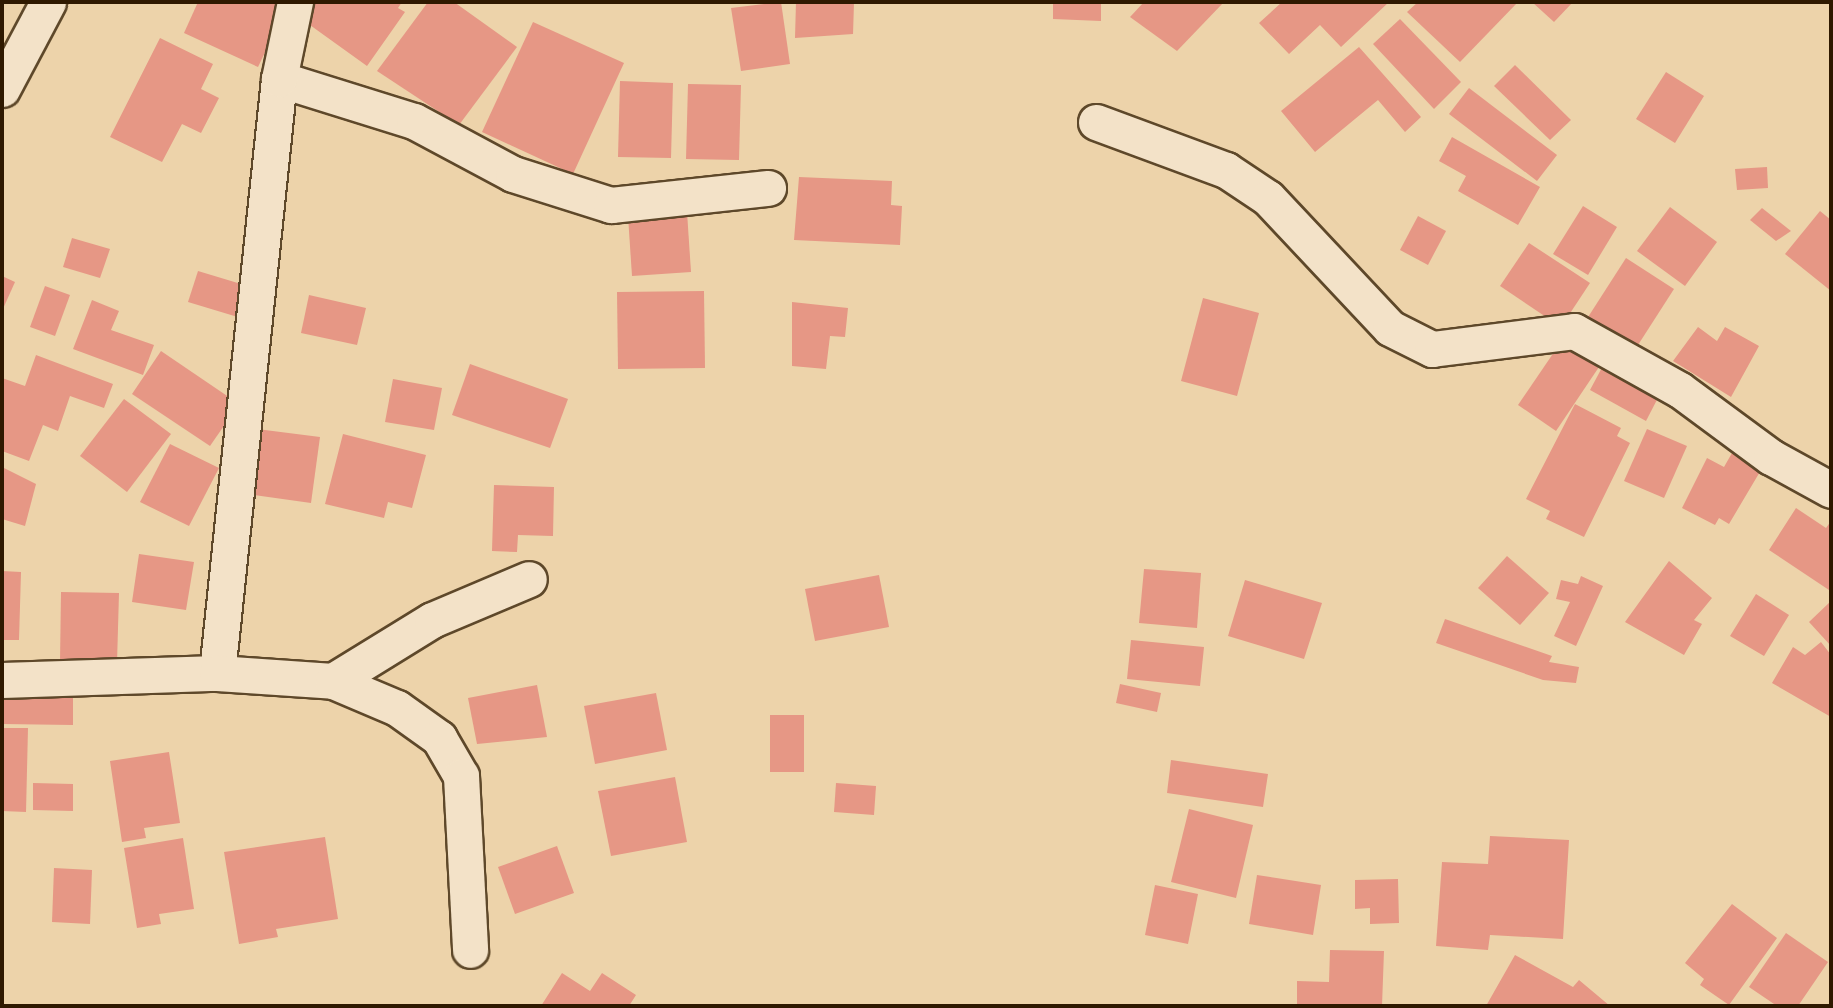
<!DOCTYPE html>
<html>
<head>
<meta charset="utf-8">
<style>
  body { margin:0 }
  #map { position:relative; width:1833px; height:1008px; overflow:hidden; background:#edd3aa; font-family:"IM FELL Double Pica",serif }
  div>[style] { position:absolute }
  .building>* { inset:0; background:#e69785 }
  .roads { filter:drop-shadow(2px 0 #5e482a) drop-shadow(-2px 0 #5e482a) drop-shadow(0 2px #5e482a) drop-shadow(0 -2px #5e482a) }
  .street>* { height:35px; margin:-17.5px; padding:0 17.5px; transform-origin:17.5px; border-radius:17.5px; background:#f3e2c8 }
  span { translate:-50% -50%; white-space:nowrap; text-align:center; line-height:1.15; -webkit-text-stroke:5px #f3e2c8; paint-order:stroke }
  .frame { position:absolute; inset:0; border:4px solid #2f1900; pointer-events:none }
</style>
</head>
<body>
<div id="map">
  <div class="building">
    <div style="clip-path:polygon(198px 2px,289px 2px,258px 67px,184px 33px)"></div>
    <div style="clip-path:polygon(305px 2px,402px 2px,398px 8px,405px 12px,367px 66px,296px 15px)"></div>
    <div style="clip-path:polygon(428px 2px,454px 2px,517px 47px,459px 125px,377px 71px)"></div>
    <div style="clip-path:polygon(781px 2px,790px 64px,741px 71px,731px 8px)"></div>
    <div style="clip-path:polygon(796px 2px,854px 2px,853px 34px,795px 38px)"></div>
    <div style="clip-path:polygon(1053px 2px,1101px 2px,1101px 21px,1053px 19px)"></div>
    <div style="clip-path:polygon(1144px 2px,1224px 2px,1177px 51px,1130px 17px)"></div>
    <div style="clip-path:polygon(1282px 2px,1389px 2px,1341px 47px,1320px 25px,1289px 54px,1259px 23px)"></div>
    <div style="clip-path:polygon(1418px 2px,1518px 2px,1460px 62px,1407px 12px)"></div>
    <div style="clip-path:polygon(1532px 2px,1573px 2px,1554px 22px)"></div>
    <div style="clip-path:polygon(1400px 19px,1461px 82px,1434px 109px,1373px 44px)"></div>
    <div style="clip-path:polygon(533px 22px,624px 63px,573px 174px,482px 132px)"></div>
    <div style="clip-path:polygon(160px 38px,213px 64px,201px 89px,219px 98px,201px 133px,182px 124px,162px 162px,110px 137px)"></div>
    <div style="clip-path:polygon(1359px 47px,1421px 117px,1405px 132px,1378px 100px,1315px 152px,1281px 111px)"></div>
    <div style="clip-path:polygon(1515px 65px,1571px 120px,1550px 140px,1494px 86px)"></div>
    <div style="clip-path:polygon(1666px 72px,1704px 96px,1675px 143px,1636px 119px)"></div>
    <div style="clip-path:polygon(620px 81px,673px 83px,671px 158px,618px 157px)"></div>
    <div style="clip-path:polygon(688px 84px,741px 85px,739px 160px,686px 159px)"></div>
    <div style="clip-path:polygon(1469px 88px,1557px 155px,1537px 181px,1449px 114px)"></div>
    <div style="clip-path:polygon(1452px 137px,1540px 187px,1518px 225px,1458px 191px,1466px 176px,1439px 161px)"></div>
    <div style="clip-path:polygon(1767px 167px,1768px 188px,1737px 190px,1735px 169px)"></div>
    <div style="clip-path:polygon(799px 177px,892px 181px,891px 205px,902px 206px,900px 245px,794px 240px)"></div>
    <div style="clip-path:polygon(1583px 206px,1617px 227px,1588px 275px,1553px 254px)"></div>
    <div style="clip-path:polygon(1670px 207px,1717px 242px,1685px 286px,1637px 251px)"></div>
    <div style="clip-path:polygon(1762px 208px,1791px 231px,1776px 241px,1750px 220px)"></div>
    <div style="clip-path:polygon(1820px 211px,1831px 220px,1831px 291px,1785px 254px)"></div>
    <div style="clip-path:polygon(687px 212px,691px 272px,632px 276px,628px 216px)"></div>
    <div style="clip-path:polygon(1418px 216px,1446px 231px,1428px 265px,1400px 250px)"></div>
    <div style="clip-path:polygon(72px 238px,110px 249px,100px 278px,63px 267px)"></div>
    <div style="clip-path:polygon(1529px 243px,1590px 283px,1561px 327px,1500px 286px)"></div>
    <div style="clip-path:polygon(1626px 258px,1674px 289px,1629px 359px,1581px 328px)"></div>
    <div style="clip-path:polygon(198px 271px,251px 287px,241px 318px,188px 302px)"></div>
    <div style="clip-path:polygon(2px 276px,15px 282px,2px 311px)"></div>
    <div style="clip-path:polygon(45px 286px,70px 295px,55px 336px,30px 327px)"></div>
    <div style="clip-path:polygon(704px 291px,705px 368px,618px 369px,617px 292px)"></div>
    <div style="clip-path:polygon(309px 295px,366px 308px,357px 345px,301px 333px)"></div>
    <div style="clip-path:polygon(1203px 298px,1259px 313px,1237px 396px,1181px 381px)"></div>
    <div style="clip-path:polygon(92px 300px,119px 311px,111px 330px,154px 345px,143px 375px,73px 349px)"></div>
    <div style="clip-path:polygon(792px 302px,848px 308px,845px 337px,830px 336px,826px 369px,792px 366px)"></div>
    <div style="clip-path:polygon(1698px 327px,1717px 341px,1725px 327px,1759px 346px,1731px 397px,1673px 361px)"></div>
    <div style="clip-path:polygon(1565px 336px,1603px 361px,1556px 431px,1518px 405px)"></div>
    <div style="clip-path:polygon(161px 351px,239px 404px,210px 446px,132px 394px)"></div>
    <div style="clip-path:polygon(36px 355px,113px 384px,104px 408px,70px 396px,58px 431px,43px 425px,29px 461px,2px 451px,2px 378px,25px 386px)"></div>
    <div style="clip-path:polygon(1605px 362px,1661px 392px,1646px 421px,1590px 390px)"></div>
    <div style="clip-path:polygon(470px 364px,568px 399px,550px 448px,452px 415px)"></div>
    <div style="clip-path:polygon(393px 379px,442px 388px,434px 430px,385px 422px)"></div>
    <div style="clip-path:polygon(124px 399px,171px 434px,127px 492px,80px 456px)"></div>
    <div style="clip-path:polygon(1575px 404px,1621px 428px,1617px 436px,1630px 443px,1584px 537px,1546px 519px,1550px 511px,1526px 499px)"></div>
    <div style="clip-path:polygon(257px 429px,320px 437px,311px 503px,247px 494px)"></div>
    <div style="clip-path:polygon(1647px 429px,1687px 446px,1664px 498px,1624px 481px)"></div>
    <div style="clip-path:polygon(343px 434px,426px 455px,412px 508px,388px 502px,384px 518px,325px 504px)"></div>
    <div style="clip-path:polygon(170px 444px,219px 468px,189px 526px,140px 502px)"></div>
    <div style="clip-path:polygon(1732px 453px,1761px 470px,1729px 524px,1719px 518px,1715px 525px,1682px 508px,1707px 458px,1724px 467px)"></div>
    <div style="clip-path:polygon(2px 467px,36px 484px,25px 526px,2px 519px)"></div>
    <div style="clip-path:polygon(494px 485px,554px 487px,553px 536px,518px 535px,517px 552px,492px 551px)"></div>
    <div style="clip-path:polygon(1796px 508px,1826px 528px,1831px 521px,1829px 590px,1769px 550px)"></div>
    <div style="clip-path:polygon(139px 554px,194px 562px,186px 610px,132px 602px)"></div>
    <div style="clip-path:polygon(1507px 556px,1549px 593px,1520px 625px,1478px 588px)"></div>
    <div style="clip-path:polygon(1669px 561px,1712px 598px,1694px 620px,1702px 624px,1684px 655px,1625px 622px)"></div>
    <div style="clip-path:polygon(1144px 569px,1201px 573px,1197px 628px,1139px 623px)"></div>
    <div style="clip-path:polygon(2px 571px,21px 572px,19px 640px,2px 640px)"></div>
    <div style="clip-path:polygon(879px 575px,889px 627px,815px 641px,805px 589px)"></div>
    <div style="clip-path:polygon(1581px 576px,1603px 586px,1576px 646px,1554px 636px,1570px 602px,1556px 599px,1561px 580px,1578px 584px)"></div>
    <div style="clip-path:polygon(1245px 580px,1322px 603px,1304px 659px,1228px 636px)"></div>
    <div style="clip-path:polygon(61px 592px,119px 593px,117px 663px,60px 662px)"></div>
    <div style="clip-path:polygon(1756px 594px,1789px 615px,1764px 656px,1730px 636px)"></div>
    <div style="clip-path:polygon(1831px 601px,1831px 646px,1809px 622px)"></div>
    <div style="clip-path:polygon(1445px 619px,1552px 656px,1549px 662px,1579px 667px,1576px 683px,1543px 680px,1436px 643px)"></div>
    <div style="clip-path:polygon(1131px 640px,1204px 647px,1200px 686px,1127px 679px)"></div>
    <div style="clip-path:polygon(1821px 642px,1831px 655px,1831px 717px,1772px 683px,1793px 647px,1805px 655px)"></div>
    <div style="clip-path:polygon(1120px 684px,1161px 693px,1157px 712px,1116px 703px)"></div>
    <div style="clip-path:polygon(537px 685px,547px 737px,477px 744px,468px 698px)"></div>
    <div style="clip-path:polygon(656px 693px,667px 750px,595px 764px,584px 706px)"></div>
    <div style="clip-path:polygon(2px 697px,73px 698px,73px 725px,2px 724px)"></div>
    <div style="clip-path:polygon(770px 715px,804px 715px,804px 772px,770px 772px)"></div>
    <div style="clip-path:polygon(2px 728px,28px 728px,26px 812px,2px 811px)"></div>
    <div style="clip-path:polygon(169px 752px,180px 823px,144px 828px,146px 838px,122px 842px,110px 761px)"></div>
    <div style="clip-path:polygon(1171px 760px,1268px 774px,1263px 807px,1167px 793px)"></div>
    <div style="clip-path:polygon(675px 777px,687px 842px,611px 856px,598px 791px)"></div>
    <div style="clip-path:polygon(33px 783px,73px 784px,73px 811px,33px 810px)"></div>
    <div style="clip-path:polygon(836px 783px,876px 786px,874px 815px,834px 812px)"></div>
    <div style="clip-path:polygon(1189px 809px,1253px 825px,1236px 898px,1171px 882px)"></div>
    <div style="clip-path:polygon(1490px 836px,1569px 840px,1563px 939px,1490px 935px,1488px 950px,1436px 946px,1442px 862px,1488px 864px)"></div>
    <div style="clip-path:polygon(325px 837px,338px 919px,276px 929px,278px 937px,239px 944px,224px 852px)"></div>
    <div style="clip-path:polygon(183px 838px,194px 909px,159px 914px,161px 924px,137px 928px,124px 848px)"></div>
    <div style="clip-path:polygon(557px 846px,574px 893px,515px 914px,498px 867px)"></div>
    <div style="clip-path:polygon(54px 868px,92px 870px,90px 924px,52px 922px)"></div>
    <div style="clip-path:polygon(1257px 875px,1321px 885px,1313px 935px,1249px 924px)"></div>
    <div style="clip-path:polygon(1398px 879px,1399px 923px,1370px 924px,1370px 908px,1355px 909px,1355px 880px)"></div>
    <div style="clip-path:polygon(1155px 885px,1198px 894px,1188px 944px,1145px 935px)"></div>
    <div style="clip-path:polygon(1732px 904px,1777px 938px,1729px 1005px,1700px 985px,1704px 979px,1685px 963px)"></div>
    <div style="clip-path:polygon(1786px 933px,1828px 962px,1798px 1006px,1777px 1006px,1749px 987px)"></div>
    <div style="clip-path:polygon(1330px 950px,1384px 951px,1382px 1006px,1297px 1006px,1297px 981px,1329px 982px)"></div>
    <div style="clip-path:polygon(1515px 955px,1573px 987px,1579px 980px,1610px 1006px,1486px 1006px)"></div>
    <div style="clip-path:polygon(562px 973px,590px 991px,602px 973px,636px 995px,629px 1006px,541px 1006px)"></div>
  </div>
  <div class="roads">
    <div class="street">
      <div style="left:279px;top:79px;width:141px;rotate:17.3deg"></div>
      <div style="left:414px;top:121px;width:112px;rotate:28.2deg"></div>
      <div style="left:513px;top:174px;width:103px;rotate:17.6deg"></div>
      <div style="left:611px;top:205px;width:158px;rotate:-6.2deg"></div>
      <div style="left:2px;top:89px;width:98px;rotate:-62.1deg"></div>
      <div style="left:1096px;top:122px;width:139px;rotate:20.3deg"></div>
      <div style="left:1226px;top:170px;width:50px;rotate:33.7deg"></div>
      <div style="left:1268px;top:198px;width:178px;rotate:46.8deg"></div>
      <div style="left:1390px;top:328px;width:47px;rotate:26.6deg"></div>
      <div style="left:1432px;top:349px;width:143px;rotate:-7.2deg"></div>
      <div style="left:1574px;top:331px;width:121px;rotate:29.1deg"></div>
      <div style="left:1680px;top:390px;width:113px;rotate:36.4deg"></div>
      <div style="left:1771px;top:457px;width:68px;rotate:28.8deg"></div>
      <div style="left:217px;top:673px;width:597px;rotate:-84.04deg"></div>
      <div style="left:279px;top:79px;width:79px;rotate:-78.3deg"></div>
      <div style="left:2px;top:680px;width:215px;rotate:-1.9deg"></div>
      <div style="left:217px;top:673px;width:116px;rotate:3.9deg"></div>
      <div style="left:333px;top:681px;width:116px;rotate:-31.6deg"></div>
      <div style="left:432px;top:620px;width:105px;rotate:-22.9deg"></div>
      <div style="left:333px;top:681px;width:69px;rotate:22.9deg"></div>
      <div style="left:397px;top:708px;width:52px;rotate:35.5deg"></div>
      <div style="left:439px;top:738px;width:44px;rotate:59.9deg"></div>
      <div style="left:461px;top:776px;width:174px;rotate:87deg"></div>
    </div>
  </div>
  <div class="frame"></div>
</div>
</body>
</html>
